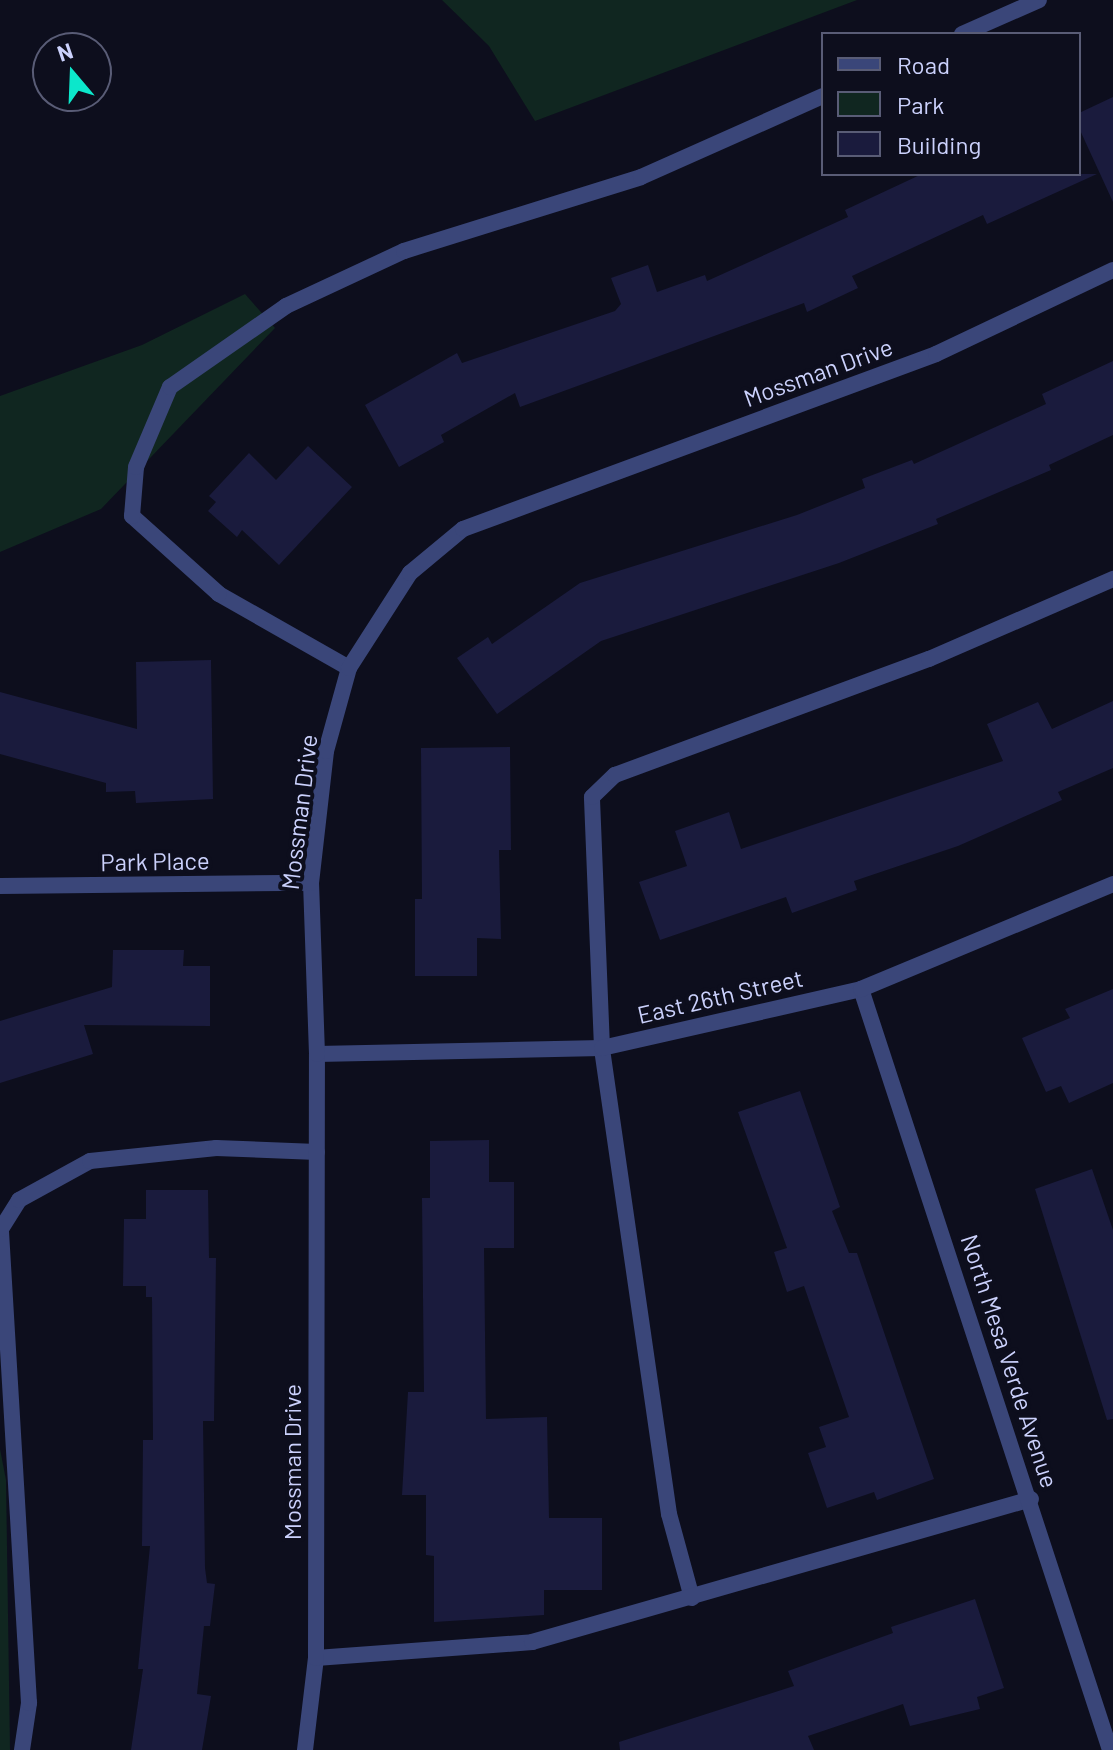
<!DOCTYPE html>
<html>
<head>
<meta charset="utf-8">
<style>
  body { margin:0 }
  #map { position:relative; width:1113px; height:1750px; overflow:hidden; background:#0d0e1d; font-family:Barlow,sans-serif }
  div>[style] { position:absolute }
  .green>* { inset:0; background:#102620 }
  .building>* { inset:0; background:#1a1b3d }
  .lane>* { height:16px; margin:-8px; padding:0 8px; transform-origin:8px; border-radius:8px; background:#3a4679 }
  .street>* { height:16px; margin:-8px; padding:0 8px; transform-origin:8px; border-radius:8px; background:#3a4679 }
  span { translate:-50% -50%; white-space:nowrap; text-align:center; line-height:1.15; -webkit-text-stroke:8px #0d0e1d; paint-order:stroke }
  .street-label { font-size:24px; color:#cbd1fc }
  .legend { position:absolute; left:821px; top:32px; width:260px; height:144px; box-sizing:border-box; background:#0d0e1d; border:2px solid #595c76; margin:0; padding:10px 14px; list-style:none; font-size:24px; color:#cbd1fc }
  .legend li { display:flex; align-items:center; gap:16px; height:40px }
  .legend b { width:40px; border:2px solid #595c76 }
  .north { position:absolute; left:32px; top:32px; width:80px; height:80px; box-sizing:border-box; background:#0d0e1d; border:2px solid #595c76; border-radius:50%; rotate:341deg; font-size:22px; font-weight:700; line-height:32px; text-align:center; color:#cbd1fc }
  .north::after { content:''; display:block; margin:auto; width:28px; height:36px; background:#0ce7cb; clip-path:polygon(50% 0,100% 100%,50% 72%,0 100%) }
</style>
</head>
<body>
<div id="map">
  <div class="green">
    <div style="clip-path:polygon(442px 0,857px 0,535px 121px,489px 46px)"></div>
    <div style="clip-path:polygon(245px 294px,275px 328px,101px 509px,0 552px,0 396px,142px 345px)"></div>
    <div style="clip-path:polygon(0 1449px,6px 1480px,10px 1750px,0 1750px)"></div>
  </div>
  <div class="building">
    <div style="clip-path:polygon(1113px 97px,1113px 202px,1079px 128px,1079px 113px)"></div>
    <div style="clip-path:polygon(922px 174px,1097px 174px,987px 224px,983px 215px,852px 276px,858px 288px,807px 312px,804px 303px,520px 407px,515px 393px,441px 435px,444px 442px,399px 467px,365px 405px,457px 353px,462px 363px,615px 311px,621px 304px,611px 278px,648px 265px,657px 292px,705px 275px,707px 281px,848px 217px,845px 210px)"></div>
    <div style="clip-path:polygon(1113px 361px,1113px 435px,1049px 465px,1051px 470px,936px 519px,938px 524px,839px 563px,601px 641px,497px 714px,457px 658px,488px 637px,492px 644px,580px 583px,797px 515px,865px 488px,862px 479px,912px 460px,914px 464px,1046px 404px,1042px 394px)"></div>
    <div style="clip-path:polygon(308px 446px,352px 487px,279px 565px,242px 530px,237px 537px,208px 511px,216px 502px,209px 496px,249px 453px,276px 480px)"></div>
    <div style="clip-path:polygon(211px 660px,213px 799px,136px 803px,135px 791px,106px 792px,106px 783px,0 754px,0 692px,137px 729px,136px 662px)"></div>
    <div style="clip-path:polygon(1113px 701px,1113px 768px,1058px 792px,1062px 800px,958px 846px,854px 881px,857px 890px,792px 913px,786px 897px,660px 940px,639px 882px,687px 866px,675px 831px,729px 812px,741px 849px,1003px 761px,987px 724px,1038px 702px,1052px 729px)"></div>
    <div style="clip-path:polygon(510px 747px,511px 850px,499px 850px,501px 939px,477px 938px,477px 976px,415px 976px,415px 899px,422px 899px,421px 748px)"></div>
    <div style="clip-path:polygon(113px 950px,184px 950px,183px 966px,210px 966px,210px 1026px,84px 1025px,93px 1054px,0 1083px,0 1021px,112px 987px)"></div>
    <div style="clip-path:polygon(1113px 989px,1113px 1083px,1069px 1103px,1061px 1086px,1046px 1092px,1022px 1038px,1070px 1018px,1065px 1009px)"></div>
    <div style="clip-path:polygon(800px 1091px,840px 1207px,832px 1211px,849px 1253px,857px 1253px,934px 1479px,877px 1500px,874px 1492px,827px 1508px,808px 1453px,826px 1447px,819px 1427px,849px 1417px,804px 1286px,787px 1292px,774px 1252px,787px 1248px,738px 1112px)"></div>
    <div style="clip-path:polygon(489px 1140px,489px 1182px,514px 1182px,514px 1248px,484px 1248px,486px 1419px,547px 1417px,549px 1518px,602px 1518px,602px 1590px,544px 1590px,544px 1615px,434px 1622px,434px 1556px,426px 1555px,426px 1495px,402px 1495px,408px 1392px,424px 1392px,422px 1198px,430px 1198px,430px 1141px)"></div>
    <div style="clip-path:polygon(1092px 1169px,1113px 1230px,1113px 1419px,1107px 1420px,1035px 1189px)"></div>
    <div style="clip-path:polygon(146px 1190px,208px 1190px,209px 1258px,216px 1258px,214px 1421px,203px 1421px,205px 1568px,207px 1583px,215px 1584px,210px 1626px,204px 1626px,197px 1694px,211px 1696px,202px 1750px,131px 1750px,143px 1669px,138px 1669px,150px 1546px,142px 1546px,143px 1440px,153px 1440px,152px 1297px,146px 1297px,146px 1286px,123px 1286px,124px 1219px,146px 1219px)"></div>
    <div style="clip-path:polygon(975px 1599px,1004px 1688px,977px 1697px,980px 1709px,910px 1726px,903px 1704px,808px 1736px,814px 1750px,620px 1750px,619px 1742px,794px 1686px,788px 1671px,893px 1633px,891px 1627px)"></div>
  </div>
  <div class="lane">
    <div style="left:962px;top:34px;width:84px;rotate:-23.8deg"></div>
    <div style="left:349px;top:668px;width:150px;rotate:-150.4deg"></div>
    <div style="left:219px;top:594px;width:117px;rotate:-138.1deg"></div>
    <div style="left:132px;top:516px;width:49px;rotate:-85.3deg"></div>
    <div style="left:136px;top:467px;width:87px;rotate:-67deg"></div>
    <div style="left:170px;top:387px;width:141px;rotate:-34.9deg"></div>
    <div style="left:286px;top:306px;width:130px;rotate:-25deg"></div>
    <div style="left:404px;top:251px;width:248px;rotate:-17.3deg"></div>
    <div style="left:641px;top:177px;width:199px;rotate:-24deg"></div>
    <div style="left:692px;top:1598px;width:87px;rotate:-105.3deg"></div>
    <div style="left:669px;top:1514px;width:471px;rotate:-98.2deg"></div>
    <div style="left:602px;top:1048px;width:251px;rotate:-92.3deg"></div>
    <div style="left:592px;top:797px;width:32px;rotate:-44deg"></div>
    <div style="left:615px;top:775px;width:335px;rotate:-20.3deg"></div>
    <div style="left:929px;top:659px;width:201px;rotate:-23.5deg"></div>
    <div style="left:316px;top:1658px;width:217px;rotate:-4.2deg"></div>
    <div style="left:532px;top:1642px;width:519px;rotate:-15.99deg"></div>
    <div style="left:22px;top:1750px;width:48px;rotate:-81.5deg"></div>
    <div style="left:29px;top:1703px;width:475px;rotate:-93.4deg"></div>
    <div style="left:1px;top:1229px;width:34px;rotate:-58deg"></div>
    <div style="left:19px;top:1200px;width:81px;rotate:-28.8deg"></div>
    <div style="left:90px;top:1161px;width:127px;rotate:-5.9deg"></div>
    <div style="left:216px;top:1148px;width:101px;rotate:2.3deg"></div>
  </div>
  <div class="street">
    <div style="left:0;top:886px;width:311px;rotate:-0.6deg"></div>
    <div style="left:861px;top:989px;width:801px;rotate:71.88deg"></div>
    <div style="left:317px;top:1054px;width:285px;rotate:-1.2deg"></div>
    <div style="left:602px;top:1048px;width:266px;rotate:-12.8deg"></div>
    <div style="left:861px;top:989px;width:273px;rotate:-22.6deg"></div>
    <div style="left:305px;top:1750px;width:93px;rotate:-83.2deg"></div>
    <div style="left:316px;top:1658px;width:604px;rotate:-89.91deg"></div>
    <div style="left:317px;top:1054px;width:171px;rotate:-92deg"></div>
    <div style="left:311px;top:883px;width:133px;rotate:-83.5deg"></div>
    <div style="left:326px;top:751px;width:86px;rotate:-74.5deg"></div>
    <div style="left:349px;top:668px;width:113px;rotate:-57.3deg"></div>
    <div style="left:410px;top:573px;width:69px;rotate:-39.7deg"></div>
    <div style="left:463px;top:529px;width:504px;rotate:-20.3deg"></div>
    <div style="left:936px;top:354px;width:196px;rotate:-25.4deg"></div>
  </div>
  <div class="street-label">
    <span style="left:818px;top:372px;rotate:-20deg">Mossman Drive</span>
    <span style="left:299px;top:812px;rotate:-83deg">Mossman Drive</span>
    <span style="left:155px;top:861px;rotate:-1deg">Park Place</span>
    <span style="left:720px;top:996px;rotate:-13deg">East 26th Street</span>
    <span style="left:1010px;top:1361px;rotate:72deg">North Mesa Verde Avenue</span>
    <span style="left:292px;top:1462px;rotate:-90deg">Mossman Drive</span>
  </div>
  <ul class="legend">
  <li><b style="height:10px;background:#3a4679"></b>Road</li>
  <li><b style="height:22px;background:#102620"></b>Park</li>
  <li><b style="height:22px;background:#1a1b3d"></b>Building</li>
  </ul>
  <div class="north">N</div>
</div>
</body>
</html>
